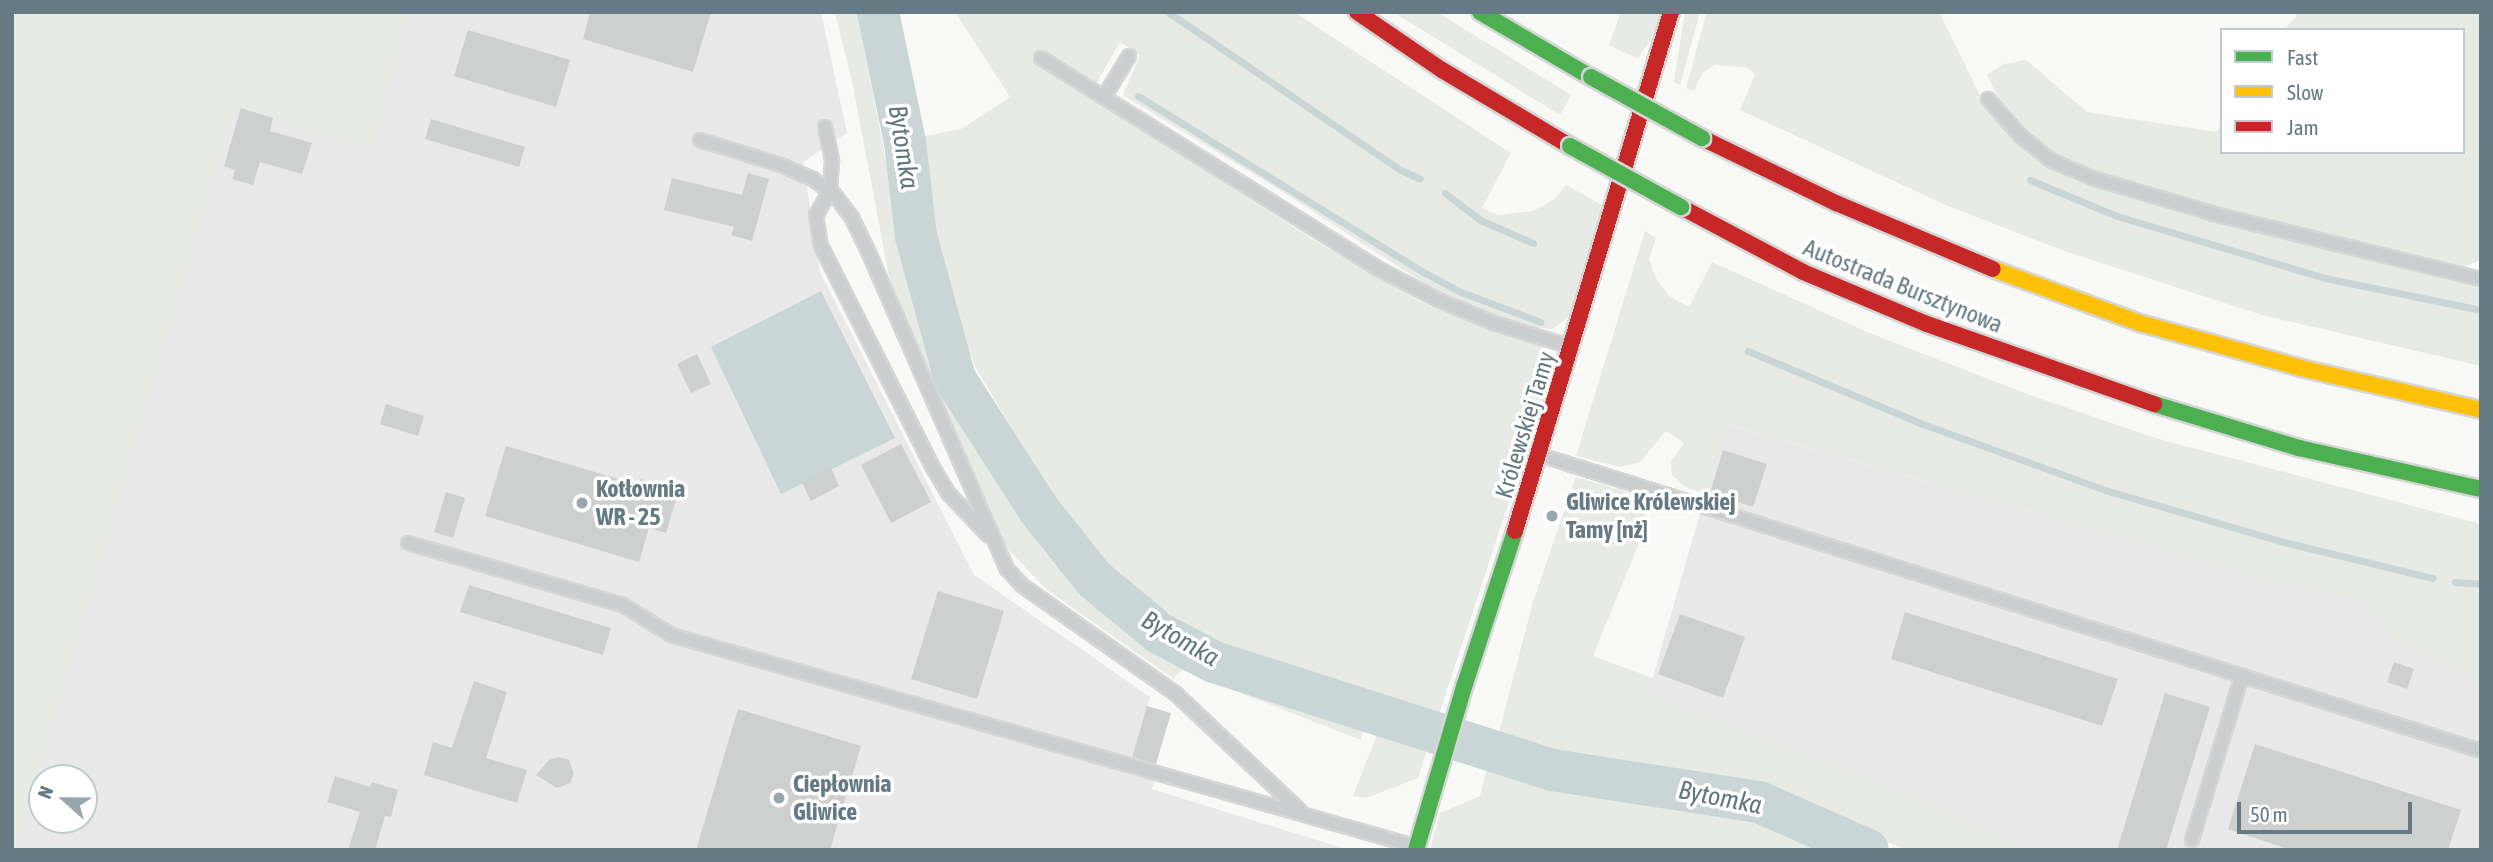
<!DOCTYPE html>
<html>
<head>
<meta charset="utf-8">
<style>
  body { margin:0 }
  #map { position:relative; width:2493px; height:862px; overflow:hidden; background:#f9f9f8; font-family:"Asap Condensed",sans-serif }
  div>[style] { position:absolute }
  .built>* { inset:0; background:#e8e9e8 }
  .green>* { inset:0; background:#e8eae5 }
  .water>* { inset:0; background:#cad5d6 }
  .stream>* { height:7px; margin:-3.5px; padding:0 3.5px; transform-origin:3.5px; border-radius:3.5px; background:#cad5d6 }
  .river>* { height:42px; margin:-21px; padding:0 21px; transform-origin:21px; border-radius:21px; background:#cad5d6 }
  .building>* { inset:0; background:#ced0d0 }
  .roads { filter:drop-shadow(2px 0 #d5d6d6) drop-shadow(-2px 0 #d5d6d6) drop-shadow(0 2px #d5d6d6) drop-shadow(0 -2px #d5d6d6) }
  .lane>* { height:12px; margin:-6px; padding:0 6px; transform-origin:6px; border-radius:6px; background:#cbcdce }
  .fast>* { height:16px; margin:-8px; padding:0 8px; transform-origin:8px; border-radius:8px; background:#4caf50 }
  .slow>* { height:16px; margin:-8px; padding:0 8px; transform-origin:8px; border-radius:8px; background:#ffc107 }
  .jam>* { height:16px; margin:-8px; padding:0 8px; transform-origin:8px; border-radius:8px; background:#c62828 }
  .bridges { filter:drop-shadow(2px 0 #d5d5d5) drop-shadow(-2px 0 #d5d5d5) drop-shadow(0 2px #d5d5d5) drop-shadow(0 -2px #d5d5d5) }
  .fast-bridge>* { height:16px; margin:-8px; padding:0 8px; transform-origin:8px; border-radius:8px; background:#4caf50 }
  .dots>* { width:19px; height:19px; translate:-50% -50%; box-sizing:border-box; border:4px solid #fff; border-radius:50% }
  span { translate:-50% -50%; white-space:nowrap; text-align:center; line-height:1.15; -webkit-text-stroke:7px #fff; paint-order:stroke }
  .street-label { font-size:24px; color:#657a82 }
  .poi-label { font-size:24px; color:#657a82; font-weight:700 }
  .left { translate:0 -50%; text-align:left }
  .water-label { font-size:26px; color:#60787c; font-style:italic }
  .frame { position:absolute; inset:0; border:14px solid #657a82; pointer-events:none }
  .legend { position:absolute; left:2220px; top:28px; width:245px; height:126px; box-sizing:border-box; background:#fff; border:2px solid #c1cacd; margin:0; padding:9px 12px; list-style:none; font-size:21px; color:#657a82 }
  .legend li { display:flex; align-items:center; gap:14px; height:35px }
  .legend b { width:35px; border:2px solid #c1cacd }
  .north { position:absolute; left:28px; top:764px; width:70px; height:70px; box-sizing:border-box; background:#fff; border:2px solid #c1cacd; border-radius:50%; rotate:291deg; font-size:19px; font-weight:700; line-height:28px; text-align:center; color:#657a82 }
  .north::after { content:''; display:block; margin:auto; width:24px; height:32px; background:#99a6ab; clip-path:polygon(50% 0,100% 100%,50% 72%,0 100%) }
  .scale { position:absolute; left:2237px; top:802px; width:175px; height:32px; box-sizing:border-box; border:4px solid #657a82; border-top:0; padding-left:9px; font-size:21px; line-height:24px; white-space:nowrap; color:#657a82; -webkit-text-stroke:5px #fff; paint-order:stroke }
</style>
</head>
<body>
<div id="map">
  <div class="built">
    <div style="clip-path:polygon(evenodd,409px 12px,821px 12px,847px 133px,803px 162px,820px 272px,974px 575px,1150px 697px,1131px 760px,1156px 775px,1152px 789px,1349px 850px,16px 850px,234px 108px,373px 149px,409px 12px,42px 778px,84px 778px,84px 820px,42px 820px,42px 778px)"></div>
    <div style="clip-path:polygon(1726px 424px,2263px 579px,2360px 599px,2398px 642px,2481px 682px,2481px 850px,2030px 850px,1881px 783px,1648px 694px)"></div>
  </div>
  <div class="green">
    <div style="clip-path:polygon(12px 12px,409px 12px,373px 149px,234px 109px,16px 850px,12px 850px)"></div>
    <div style="clip-path:polygon(835px 12px,857px 12px,904px 254px,944px 381px,1044px 537px,1111px 612px,1190px 661px,1366px 720px,1361px 740px,1182px 670px,1174px 679px,1046px 589px,1007px 548px,926px 380px,889px 276px,852px 81px)"></div>
    <div style="clip-path:polygon(955px 12px,1294px 12px,1511px 153px,1482px 208px,1498px 215px,1533px 211px,1555px 199px,1566px 185px,1602px 205px,1568px 317px,1553px 329px,1527px 327px,1438px 292px,1278px 189px,1123px 95px,1140px 55px,1120px 42px,1089px 96px,1315px 241px,1428px 306px,1542px 346px,1556px 359px,1438px 717px,1234px 658px,1194px 638px,1120px 586px,1069px 526px,976px 368px,945px 291px,927px 174px,900px 82px,908px 77px,925px 136px,961px 129px,1010px 97px)"></div>
    <div style="clip-path:polygon(1393px 12px,1437px 12px,1571px 95px,1560px 115px)"></div>
    <div style="clip-path:polygon(1621px 12px,1660px 12px,1655px 32px,1638px 59px,1609px 45px)"></div>
    <div style="clip-path:polygon(1685px 12px,1700px 12px,1680px 85px,1674px 82px)"></div>
    <div style="clip-path:polygon(1707px 12px,1939px 12px,1987px 110px,2028px 154px,2075px 181px,2194px 217px,2481px 287px,2481px 366px,2262px 315px,2064px 251px,1948px 206px,1740px 110px,1755px 74px,1746px 67px,1715px 65px,1703px 72px,1694px 91px,1686px 88px)"></div>
    <div style="clip-path:polygon(2296px 12px,2481px 12px,2481px 260px,2463px 267px,2236px 214px,2084px 167px,2050px 153px,1999px 98px,1987px 75px,2004px 64px,2026px 60px,2087px 112px,2216px 132px,2222px 123px,2222px 152px,2463px 152px,2463px 30px,2283px 30px,2296px 18px)"></div>
    <div style="clip-path:polygon(1645px 231px,1656px 238px,1649px 259px,1656px 278px,1669px 296px,1689px 307px,1712px 262px,1867px 332px,2030px 395px,2155px 438px,2481px 524px,2481px 682px,2398px 642px,2360px 599px,2263px 579px,1727px 424px,1706px 494px,1685px 487px,1672px 475px,1671px 462px,1684px 443px,1666px 431px,1640px 462px,1621px 467px,1576px 456px)"></div>
    <div style="clip-path:polygon(1576px 477px,1637px 495px,1647px 506px,1641px 538px,1593px 656px,1653px 678px,1649px 694px,1881px 783px,2030px 850px,1907px 850px,1746px 784px,1572px 757px,1497px 740px,1533px 602px)"></div>
    <div style="clip-path:polygon(1382px 722px,1430px 740px,1418px 778px,1366px 798px,1353px 796px)"></div>
    <div style="clip-path:polygon(1489px 761px,1538px 783px,1762px 813px,1839px 850px,1430px 850px,1440px 813px,1480px 796px)"></div>
  </div>
  <div class="water">
    <div style="clip-path:polygon(821px 291px,895px 438px,781px 494px,711px 347px)"></div>
  </div>
  <div class="stream">
    <div style="left:1168px;top:12px;width:279px;rotate:34.2deg"></div>
    <div style="left:1399px;top:169px;width:23px;rotate:25deg"></div>
    <div style="left:1138px;top:96px;width:337px;rotate:31.7deg"></div>
    <div style="left:1425px;top:273px;width:41px;rotate:27.8deg"></div>
    <div style="left:1461px;top:292px;width:85px;rotate:20.6deg"></div>
    <div style="left:2030px;top:180px;width:94px;rotate:22.5deg"></div>
    <div style="left:2117px;top:216px;width:217px;rotate:16.6deg"></div>
    <div style="left:2325px;top:278px;width:159px;rotate:11.6deg"></div>
    <div style="left:1445px;top:193px;width:44px;rotate:37.6deg"></div>
    <div style="left:1480px;top:220px;width:58px;rotate:23.5deg"></div>
    <div style="left:1748px;top:351px;width:186px;rotate:22.7deg"></div>
    <div style="left:1920px;top:423px;width:197px;rotate:19.9deg"></div>
    <div style="left:2105px;top:490px;width:191px;rotate:16.2deg"></div>
    <div style="left:2288px;top:543px;width:149px;rotate:13.6deg"></div>
    <div style="left:2455px;top:582px;width:26px;rotate:4deg"></div>
  </div>
  <div class="river">
    <div style="left:878px;top:12px;width:133px;rotate:78.3deg"></div>
    <div style="left:905px;top:142px;width:95px;rotate:83.3deg"></div>
    <div style="left:916px;top:236px;width:148px;rotate:74.7deg"></div>
    <div style="left:955px;top:379px;width:156px;rotate:57.3deg"></div>
    <div style="left:1039px;top:510px;width:88px;rotate:51.4deg"></div>
    <div style="left:1094px;top:579px;width:85px;rotate:39.7deg"></div>
    <div style="left:1159px;top:633px;width:62px;rotate:27.8deg"></div>
    <div style="left:1214px;top:662px;width:355px;rotate:17.7deg"></div>
    <div style="left:1552px;top:770px;width:209px;rotate:8.8deg"></div>
    <div style="left:1759px;top:802px;width:119px;rotate:23.8deg"></div>
  </div>
  <div class="building">
    <div style="clip-path:polygon(590px 12px,711px 12px,693px 72px,583px 39px)"></div>
    <div style="clip-path:polygon(468px 30px,570px 60px,556px 107px,454px 76px)"></div>
    <div style="clip-path:polygon(241px 108px,273px 118px,270px 131px,312px 143px,302px 174px,260px 162px,253px 185px,232px 179px,235px 170px,224px 166px)"></div>
    <div style="clip-path:polygon(431px 119px,525px 147px,519px 167px,425px 139px)"></div>
    <div style="clip-path:polygon(748px 173px,769px 179px,752px 241px,731px 235px,734px 227px,664px 210px,672px 178px,742px 195px)"></div>
    <div style="clip-path:polygon(697px 354px,711px 384px,691px 393px,677px 364px)"></div>
    <div style="clip-path:polygon(386px 404px,424px 416px,418px 436px,380px 424px)"></div>
    <div style="clip-path:polygon(901px 444px,931px 502px,891px 523px,861px 465px)"></div>
    <div style="clip-path:polygon(506px 446px,639px 485px,641px 479px,679px 490px,666px 533px,649px 528px,639px 562px,485px 516px)"></div>
    <div style="clip-path:polygon(1723px 450px,1767px 464px,1753px 507px,1710px 493px)"></div>
    <div style="clip-path:polygon(831px 468px,839px 486px,811px 501px,802px 483px)"></div>
    <div style="clip-path:polygon(446px 492px,465px 498px,453px 538px,434px 532px)"></div>
    <div style="clip-path:polygon(469px 585px,611px 628px,603px 655px,460px 612px)"></div>
    <div style="clip-path:polygon(938px 591px,1004px 611px,977px 699px,911px 679px)"></div>
    <div style="clip-path:polygon(1905px 612px,2118px 679px,2102px 726px,1891px 659px)"></div>
    <div style="clip-path:polygon(1680px 614px,1745px 637px,1723px 698px,1658px 674px)"></div>
    <div style="clip-path:polygon(2394px 662px,2414px 669px,2407px 689px,2387px 682px)"></div>
    <div style="clip-path:polygon(474px 681px,507px 692px,486px 758px,527px 770px,517px 803px,424px 775px,433px 742px,452px 748px)"></div>
    <div style="clip-path:polygon(2165px 693px,2210px 707px,2166px 850px,2117px 850px)"></div>
    <div style="clip-path:polygon(1147px 706px,1171px 713px,1156px 764px,1132px 757px)"></div>
    <div style="clip-path:polygon(738px 709px,861px 746px,830px 850px,696px 850px)"></div>
    <div style="clip-path:polygon(2255px 744px,2461px 810px,2448px 850px,2291px 850px,2228px 829px)"></div>
    <div style="clip-path:polygon(559px 757px,569px 760px,574px 774px,570px 783px,557px 788px,536px 775px,549px 760px)"></div>
    <div style="clip-path:polygon(335px 776px,370px 787px,372px 782px,398px 790px,391px 817px,385px 816px,375px 850px,348px 850px,360px 812px,327px 802px)"></div>
  </div>
  <div class="roads">
    <div class="lane">
      <div style="left:1041px;top:58px;width:398px;rotate:32deg"></div>
      <div style="left:1379px;top:269px;width:67px;rotate:27.7deg"></div>
      <div style="left:1438px;top:300px;width:61px;rotate:22.3deg"></div>
      <div style="left:1494px;top:323px;width:81px;rotate:17.3deg"></div>
      <div style="left:1104px;top:97px;width:48px;rotate:-58.6deg"></div>
      <div style="left:1988px;top:99px;width:51px;rotate:48.2deg"></div>
      <div style="left:2022px;top:137px;width:38px;rotate:39deg"></div>
      <div style="left:2052px;top:161px;width:43px;rotate:23deg"></div>
      <div style="left:2092px;top:178px;width:127px;rotate:16.4deg"></div>
      <div style="left:2214px;top:214px;width:275px;rotate:13.7deg"></div>
      <div style="left:825px;top:127px;width:35px;rotate:78deg"></div>
      <div style="left:832px;top:161px;width:30px;rotate:94deg"></div>
      <div style="left:830px;top:191px;width:28px;rotate:120deg"></div>
      <div style="left:816px;top:215px;width:31px;rotate:81deg"></div>
      <div style="left:821px;top:246px;width:246px;rotate:63.2deg"></div>
      <div style="left:932px;top:466px;width:33px;rotate:59deg"></div>
      <div style="left:949px;top:494px;width:57px;rotate:46.4deg"></div>
      <div style="left:700px;top:140px;width:85px;rotate:17.2deg"></div>
      <div style="left:781px;top:165px;width:35px;rotate:24deg"></div>
      <div style="left:813px;top:179px;width:26px;rotate:36deg"></div>
      <div style="left:834px;top:194px;width:30px;rotate:53deg"></div>
      <div style="left:852px;top:218px;width:37px;rotate:64deg"></div>
      <div style="left:868px;top:251px;width:347px;rotate:66.4deg"></div>
      <div style="left:1007px;top:569px;width:23px;rotate:47deg"></div>
      <div style="left:1023px;top:586px;width:187px;rotate:35.2deg"></div>
      <div style="left:1176px;top:694px;width:170px;rotate:43.3deg"></div>
      <div style="left:1540px;top:455px;width:986px;rotate:17.46deg"></div>
      <div style="left:408px;top:543px;width:224px;rotate:16.1deg"></div>
      <div style="left:623px;top:605px;width:57px;rotate:32deg"></div>
      <div style="left:671px;top:635px;width:776px;rotate:15.86deg"></div>
      <div style="left:2192px;top:840px;width:172px;rotate:-73.1deg"></div>
    </div>
    <div class="fast">
      <div style="left:1480px;top:12px;width:129px;rotate:30.4deg"></div>
      <div style="left:2154px;top:404px;width:152px;rotate:16.9deg"></div>
      <div style="left:2299px;top:448px;width:187px;rotate:12.7deg"></div>
      <div style="left:1416px;top:850px;width:173px;rotate:-73.6deg"></div>
      <div style="left:1465px;top:684px;width:161px;rotate:-71.9deg"></div>
    </div>
    <div class="slow">
      <div style="left:1993px;top:269px;width:157px;rotate:20.2deg"></div>
      <div style="left:2140px;top:323px;width:167px;rotate:15.6deg"></div>
      <div style="left:2301px;top:368px;width:185px;rotate:13.1deg"></div>
    </div>
    <div class="jam">
      <div style="left:1357px;top:12px;width:103px;rotate:34.3deg"></div>
      <div style="left:1442px;top:70px;width:149px;rotate:30.7deg"></div>
      <div style="left:1702px;top:138px;width:149px;rotate:25.9deg"></div>
      <div style="left:1836px;top:203px;width:170px;rotate:22.8deg"></div>
      <div style="left:1681px;top:207px;width:138px;rotate:28deg"></div>
      <div style="left:1803px;top:272px;width:134px;rotate:22.8deg"></div>
      <div style="left:1927px;top:324px;width:241px;rotate:19.4deg"></div>
      <div style="left:1515px;top:531px;width:542px;rotate:-73.27deg"></div>
    </div>
  </div>
  <div class="bridges">
    <div class="fast-bridge">
      <div style="left:1591px;top:77px;width:127px;rotate:28.8deg"></div>
      <div style="left:1570px;top:146px;width:127px;rotate:28.8deg"></div>
    </div>
  </div>
  <div class="dots">
    <div style="left:582px;top:503px;background:#99a6ab"></div>
    <div style="left:1552px;top:516px;background:#99a6ab"></div>
    <div style="left:779px;top:798px;background:#99a6ab"></div>
  </div>
  <div class="street-label">
    <span style="left:1903px;top:286px;rotate:22deg">Autostrada Bursztynowa</span>
    <span style="left:1525px;top:425px;rotate:-73deg">Królewskiej Tamy</span>
  </div>
  <div class="poi-label">
    <span class="left" style="left:596px;top:503px">Kotłownia<br>WR - 25</span>
    <span class="left" style="left:1566px;top:516px">Gliwice Królewskiej<br>Tamy [nż]</span>
    <span class="left" style="left:793px;top:798px">Ciepłownia<br>Gliwice</span>
  </div>
  <div class="water-label">
    <span style="left:903px;top:147px;rotate:81deg">Bytomka</span>
    <span style="left:1180px;top:639px;rotate:30deg">Bytomka</span>
    <span style="left:1720px;top:798px;rotate:11deg">Bytomka</span>
  </div>
  <div class="frame"></div>
  <ul class="legend">
  <li><b style="height:9px;background:#4caf50"></b>Fast</li>
  <li><b style="height:9px;background:#ffc107"></b>Slow</li>
  <li><b style="height:9px;background:#c62828"></b>Jam</li>
  </ul>
  <div class="north">N</div>
  <div class="scale">50 m</div>
</div>
</body>
</html>
